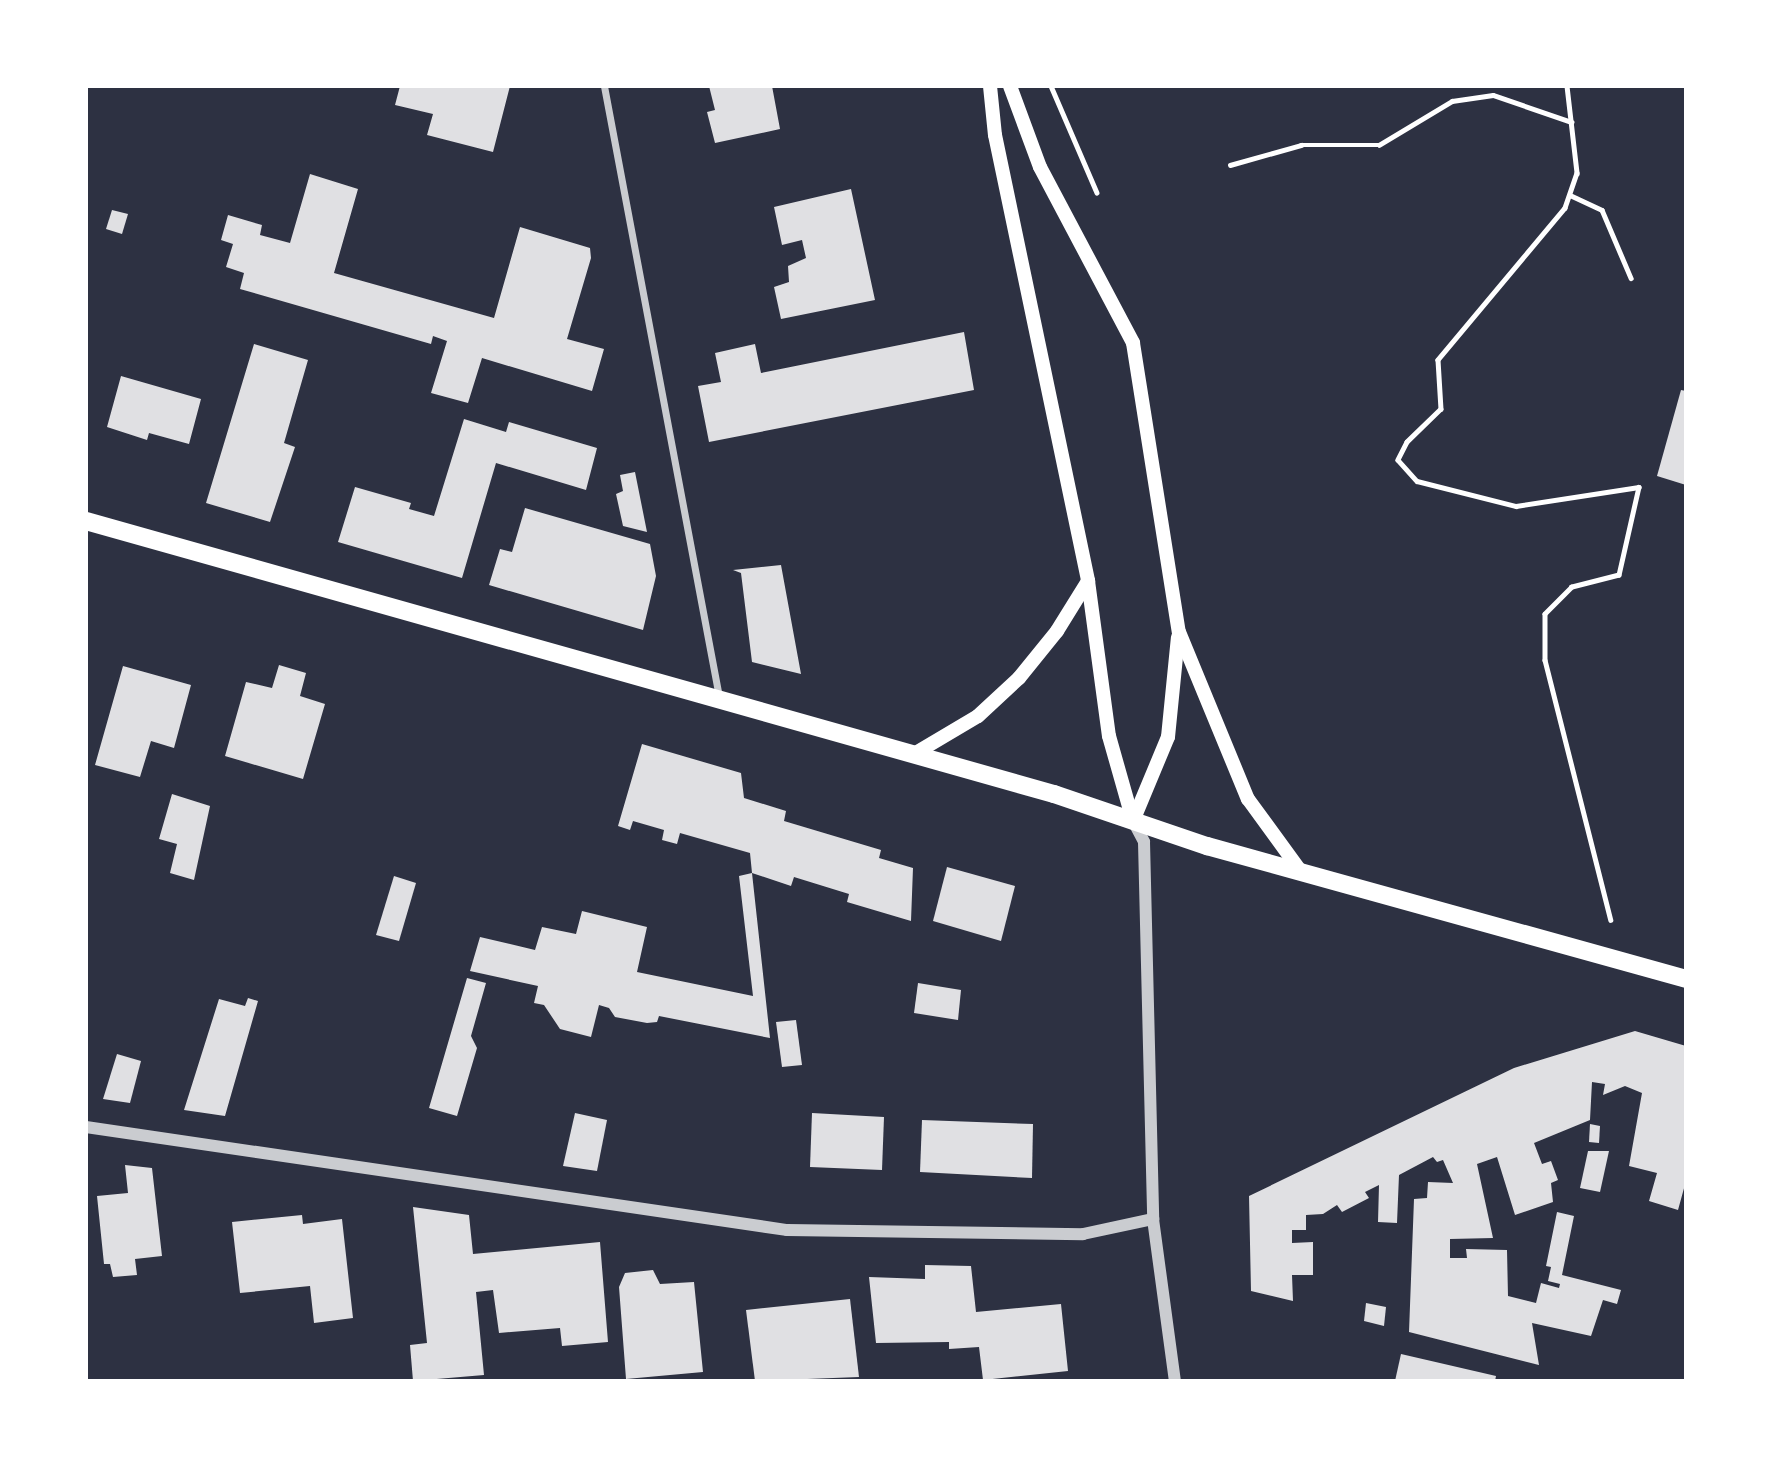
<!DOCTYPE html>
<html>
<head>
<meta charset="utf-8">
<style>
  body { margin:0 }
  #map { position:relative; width:1772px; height:1467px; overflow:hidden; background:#2d3142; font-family:"DM Sans",sans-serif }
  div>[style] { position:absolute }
  .building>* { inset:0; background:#e0e0e3 }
  .path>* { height:4.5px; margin:-2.25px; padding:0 2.25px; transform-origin:2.25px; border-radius:2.25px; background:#fff }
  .minor>* { height:7px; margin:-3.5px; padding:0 3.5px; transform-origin:3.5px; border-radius:3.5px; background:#caccd0 }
  .tertiary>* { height:12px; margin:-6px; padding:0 6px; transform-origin:6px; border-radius:6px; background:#caccd0 }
  .secondary>* { height:14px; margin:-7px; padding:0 7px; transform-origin:7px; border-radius:7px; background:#fff }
  .primary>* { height:18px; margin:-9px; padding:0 9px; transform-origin:9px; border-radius:9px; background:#fff }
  span { translate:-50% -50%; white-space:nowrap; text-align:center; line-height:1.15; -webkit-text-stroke:7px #fff; paint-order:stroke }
  .frame { position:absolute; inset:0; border:88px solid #fff; pointer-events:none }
</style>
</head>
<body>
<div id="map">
  <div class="building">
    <div style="clip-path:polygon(400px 86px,510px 86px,493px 152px,427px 135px,433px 114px,395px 105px)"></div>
    <div style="clip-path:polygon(709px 86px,772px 86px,780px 129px,715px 143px,707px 112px,715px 110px)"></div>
    <div style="clip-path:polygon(310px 174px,358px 189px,334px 273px,494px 318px,520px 227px,590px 248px,591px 258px,567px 339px,604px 349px,592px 391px,482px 358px,468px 403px,431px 393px,447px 341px,433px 336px,431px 344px,240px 289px,244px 273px,226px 267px,233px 244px,221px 240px,228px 215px,262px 225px,260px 235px,290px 243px)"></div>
    <div style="clip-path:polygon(851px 189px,875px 300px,781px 319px,774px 287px,789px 282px,788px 266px,806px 258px,802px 240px,782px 245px,774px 207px)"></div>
    <div style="clip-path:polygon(112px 210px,128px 214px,122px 234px,106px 229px)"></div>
    <div style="clip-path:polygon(964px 332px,974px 390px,709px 442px,698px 386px,721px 382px,715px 353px,755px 344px,761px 373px)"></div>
    <div style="clip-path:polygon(254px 344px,308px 360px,284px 443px,295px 447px,270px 522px,206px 503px)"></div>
    <div style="clip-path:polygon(121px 376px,201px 399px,189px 444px,149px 433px,147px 440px,107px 427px)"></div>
    <div style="clip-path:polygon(1681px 390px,1686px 391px,1686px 485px,1657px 476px)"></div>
    <div style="clip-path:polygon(464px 419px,506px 432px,509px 422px,597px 448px,586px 490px,496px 463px,462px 578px,338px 542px,355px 487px,411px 503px,409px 509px,434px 516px)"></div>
    <div style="clip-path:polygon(635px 472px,647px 532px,623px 526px,616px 494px,623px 491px,620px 475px)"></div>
    <div style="clip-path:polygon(525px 508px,650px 544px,656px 576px,643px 630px,489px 585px,500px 549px,512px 552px)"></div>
    <div style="clip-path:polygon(781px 565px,801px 674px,752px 662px,741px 573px,733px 570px)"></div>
    <div style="clip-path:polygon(279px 665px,306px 673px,300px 696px,325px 704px,303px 779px,225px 756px,246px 682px,272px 688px)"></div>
    <div style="clip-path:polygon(123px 666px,191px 685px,174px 748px,151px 741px,140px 777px,95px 765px)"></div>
    <div style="clip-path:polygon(642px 744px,741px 773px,744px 798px,786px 811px,784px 821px,881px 850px,879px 858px,913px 868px,911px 921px,847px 902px,849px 894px,794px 877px,791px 886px,752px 873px,750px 853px,680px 833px,677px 844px,662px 840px,664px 830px,633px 821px,630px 830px,618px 826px)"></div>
    <div style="clip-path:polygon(172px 794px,210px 806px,194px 880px,170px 873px,177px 844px,159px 839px)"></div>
    <div style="clip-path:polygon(947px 867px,1015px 886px,1001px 941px,933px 921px)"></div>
    <div style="clip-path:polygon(752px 873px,770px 1038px,659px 1016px,657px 1022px,647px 1023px,615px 1017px,609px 1008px,599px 1005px,591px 1037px,560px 1029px,544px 1005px,534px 1003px,538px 986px,470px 971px,480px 937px,535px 950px,542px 927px,576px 934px,582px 911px,647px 927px,637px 972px,753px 996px,739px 876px)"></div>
    <div style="clip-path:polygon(394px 876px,416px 883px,399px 941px,376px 935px)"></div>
    <div style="clip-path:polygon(467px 978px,486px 983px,471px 1036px,477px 1048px,457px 1116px,429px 1108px)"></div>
    <div style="clip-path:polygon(918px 983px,961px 990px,958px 1020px,914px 1013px)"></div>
    <div style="clip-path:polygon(248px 998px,258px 1001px,225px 1116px,184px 1110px,219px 999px,245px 1006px)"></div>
    <div style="clip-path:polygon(796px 1020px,802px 1065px,782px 1067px,776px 1022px)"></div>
    <div style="clip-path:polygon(1635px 1031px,1686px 1046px,1686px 1181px,1678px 1210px,1649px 1201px,1657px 1173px,1629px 1166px,1642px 1093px,1625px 1086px,1603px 1095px,1605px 1084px,1592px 1082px,1590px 1120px,1534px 1143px,1542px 1164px,1551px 1161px,1558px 1180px,1551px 1183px,1553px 1202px,1515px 1215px,1497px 1157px,1477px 1164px,1493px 1238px,1450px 1239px,1450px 1258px,1467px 1258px,1466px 1249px,1507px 1250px,1508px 1296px,1536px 1303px,1541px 1283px,1559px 1288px,1560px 1284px,1548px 1281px,1551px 1267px,1546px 1266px,1557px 1212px,1574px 1216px,1562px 1275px,1621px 1290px,1617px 1304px,1603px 1300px,1591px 1336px,1532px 1323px,1539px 1365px,1409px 1332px,1414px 1199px,1427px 1198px,1428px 1182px,1453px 1183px,1443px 1160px,1437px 1162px,1433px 1157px,1399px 1175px,1397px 1223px,1378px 1222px,1379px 1185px,1365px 1192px,1369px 1198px,1342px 1212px,1337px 1205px,1323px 1214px,1306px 1215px,1306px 1230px,1292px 1230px,1292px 1243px,1313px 1242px,1313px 1275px,1292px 1275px,1293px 1301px,1251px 1291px,1249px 1196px,1514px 1068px)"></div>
    <div style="clip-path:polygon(117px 1054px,141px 1061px,130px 1103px,103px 1099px)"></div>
    <div style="clip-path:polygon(575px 1113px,607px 1120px,597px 1171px,563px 1166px)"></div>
    <div style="clip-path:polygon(812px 1113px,884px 1117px,882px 1170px,810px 1167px)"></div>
    <div style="clip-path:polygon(922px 1120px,1033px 1124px,1032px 1178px,920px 1172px)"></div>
    <div style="clip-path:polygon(1590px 1124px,1600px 1126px,1599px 1143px,1589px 1142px)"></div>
    <div style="clip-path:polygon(1588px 1151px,1609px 1151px,1600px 1192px,1580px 1188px)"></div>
    <div style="clip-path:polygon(125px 1165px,152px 1168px,162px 1256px,135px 1259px,137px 1275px,113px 1277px,110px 1264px,104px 1264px,97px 1196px,128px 1193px)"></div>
    <div style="clip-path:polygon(413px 1207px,469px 1215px,473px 1254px,600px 1242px,608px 1342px,562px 1346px,560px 1328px,499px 1333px,493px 1290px,476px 1292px,484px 1375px,413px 1381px,410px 1345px,427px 1343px)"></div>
    <div style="clip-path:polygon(302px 1215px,303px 1224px,342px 1219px,353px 1318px,314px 1323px,310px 1286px,240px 1293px,232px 1222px)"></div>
    <div style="clip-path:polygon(925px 1265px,971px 1266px,976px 1312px,1061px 1304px,1068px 1371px,983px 1380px,979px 1347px,949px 1349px,949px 1342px,876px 1343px,869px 1277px,925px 1279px)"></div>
    <div style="clip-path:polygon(653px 1270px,660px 1284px,694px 1282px,703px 1372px,626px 1379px,619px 1287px,625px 1273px)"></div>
    <div style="clip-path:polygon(850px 1299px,859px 1377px,755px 1381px,746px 1310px)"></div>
    <div style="clip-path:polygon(1366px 1303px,1386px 1307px,1384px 1326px,1364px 1321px)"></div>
    <div style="clip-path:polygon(1401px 1354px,1496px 1376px,1495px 1381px,1395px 1381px)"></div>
  </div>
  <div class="path">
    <div style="left:1051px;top:86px;width:116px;rotate:66.7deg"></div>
    <div style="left:1567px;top:86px;width:88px;rotate:83.4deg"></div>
    <div style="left:1577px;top:173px;width:37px;rotate:109deg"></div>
    <div style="left:1565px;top:208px;width:198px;rotate:129.9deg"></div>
    <div style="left:1438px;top:360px;width:49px;rotate:86.5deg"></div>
    <div style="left:1441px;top:409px;width:47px;rotate:135.9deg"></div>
    <div style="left:1407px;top:442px;width:20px;rotate:117deg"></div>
    <div style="left:1398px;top:460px;width:28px;rotate:48deg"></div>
    <div style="left:1417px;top:481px;width:102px;rotate:14.2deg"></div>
    <div style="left:1516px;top:506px;width:124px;rotate:-8.8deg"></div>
    <div style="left:1639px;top:487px;width:90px;rotate:102.8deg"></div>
    <div style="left:1619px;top:575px;width:49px;rotate:165.7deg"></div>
    <div style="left:1572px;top:587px;width:38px;rotate:135deg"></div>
    <div style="left:1545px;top:614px;width:46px;rotate:90deg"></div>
    <div style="left:1545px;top:660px;width:268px;rotate:75.8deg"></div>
    <div style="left:1230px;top:165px;width:74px;rotate:-15.7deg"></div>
    <div style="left:1301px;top:145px;width:78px"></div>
    <div style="left:1379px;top:145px;width:85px;rotate:-31.1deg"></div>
    <div style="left:1452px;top:101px;width:41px;rotate:-8.3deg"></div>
    <div style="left:1493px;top:95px;width:83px;rotate:18.9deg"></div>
    <div style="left:1570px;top:195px;width:35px;rotate:25deg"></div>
    <div style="left:1602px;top:210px;width:74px;rotate:66.9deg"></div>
  </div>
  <div class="minor">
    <div style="left:604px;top:86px;width:622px;rotate:79.34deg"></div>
  </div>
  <div class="tertiary">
    <div style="left:1133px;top:821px;width:24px;rotate:62deg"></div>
    <div style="left:1144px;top:842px;width:377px;rotate:88.6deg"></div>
    <div style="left:1153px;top:1219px;width:163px;rotate:82.3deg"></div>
    <div style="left:86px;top:1127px;width:709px;rotate:8.36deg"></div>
    <div style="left:787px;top:1230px;width:296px;rotate:0.8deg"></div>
    <div style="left:1083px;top:1234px;width:72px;rotate:-12.1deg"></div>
  </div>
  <div class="secondary">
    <div style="left:990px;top:86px;width:49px;rotate:84.2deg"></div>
    <div style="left:995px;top:135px;width:456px;rotate:78.2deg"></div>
    <div style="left:1088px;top:581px;width:156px;rotate:82.3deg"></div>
    <div style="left:1109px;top:736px;width:88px;rotate:74.2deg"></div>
    <div style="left:1010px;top:86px;width:86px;rotate:69.7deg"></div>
    <div style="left:1040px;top:167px;width:199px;rotate:62.1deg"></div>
    <div style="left:1133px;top:343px;width:293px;rotate:81deg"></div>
    <div style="left:1179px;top:632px;width:181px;rotate:67.6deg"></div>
    <div style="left:1248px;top:799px;width:87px;rotate:53.9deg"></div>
    <div style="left:914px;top:754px;width:74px;rotate:-30.7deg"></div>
    <div style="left:978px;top:716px;width:56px;rotate:-42.8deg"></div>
    <div style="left:1019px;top:678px;width:60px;rotate:-51deg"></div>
    <div style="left:1057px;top:631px;width:59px;rotate:-58.2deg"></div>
    <div style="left:1133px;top:821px;width:91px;rotate:-67.4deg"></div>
    <div style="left:1168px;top:737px;width:100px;rotate:-84.3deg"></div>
  </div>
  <div class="primary">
    <div style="left:86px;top:521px;width:1006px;rotate:15.75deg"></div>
    <div style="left:1054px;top:794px;width:162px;rotate:18.8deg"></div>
    <div style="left:1207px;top:846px;width:497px;rotate:15.5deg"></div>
  </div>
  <div class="frame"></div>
</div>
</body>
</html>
